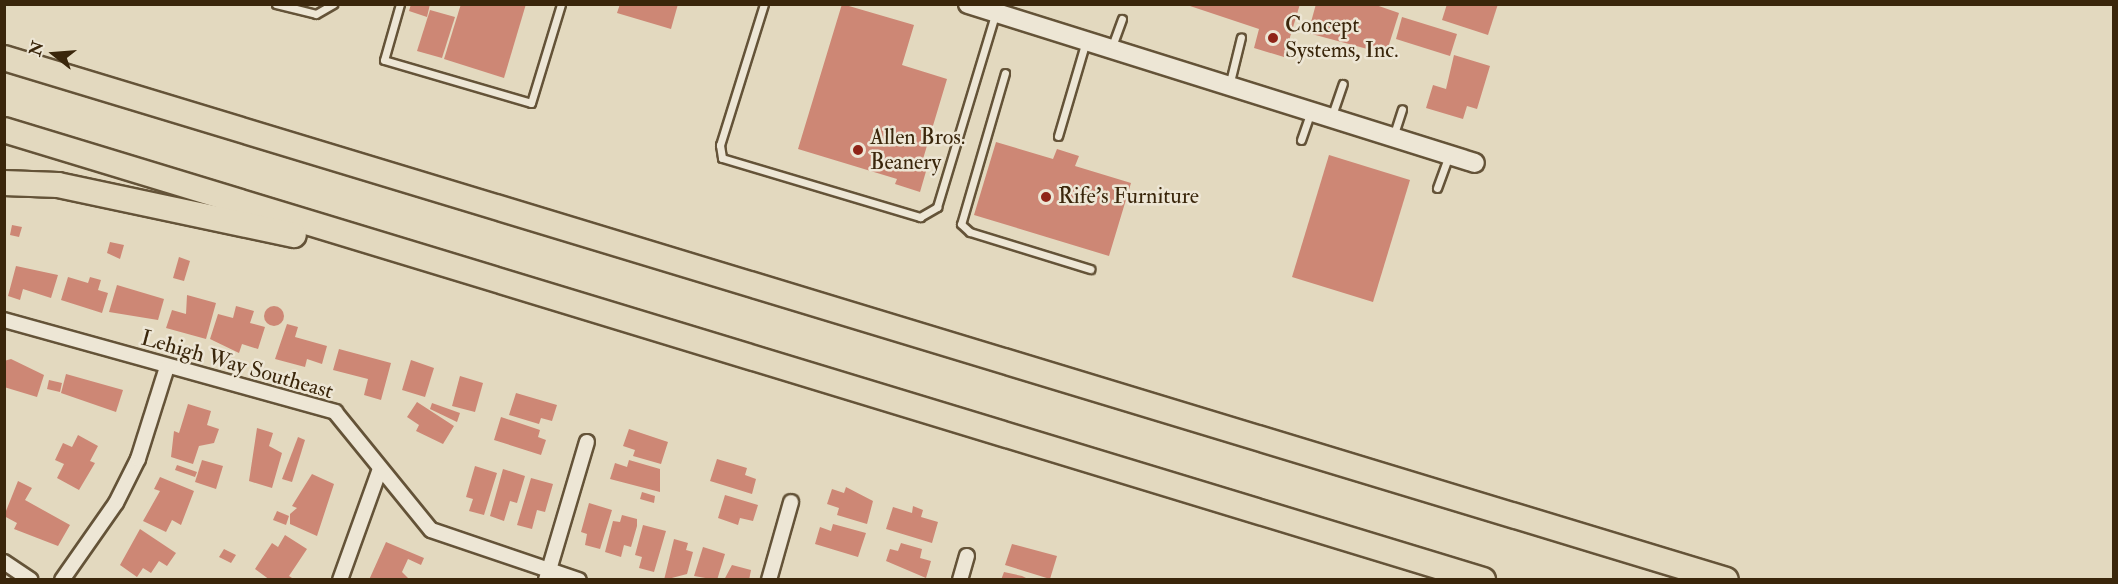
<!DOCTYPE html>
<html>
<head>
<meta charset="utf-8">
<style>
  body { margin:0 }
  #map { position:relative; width:2118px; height:584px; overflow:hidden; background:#e3d9bf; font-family:"IM FELL Double Pica",serif }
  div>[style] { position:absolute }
  .building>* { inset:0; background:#cd8775 }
  .round { border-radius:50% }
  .roads { filter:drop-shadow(2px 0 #645338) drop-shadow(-2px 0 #645338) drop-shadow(0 2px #645338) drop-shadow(0 -2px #645338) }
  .lane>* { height:7px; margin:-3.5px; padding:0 3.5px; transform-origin:3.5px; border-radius:3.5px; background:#ede6d5 }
  .street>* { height:14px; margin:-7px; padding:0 7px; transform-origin:7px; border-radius:7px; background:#ede6d5 }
  .secondary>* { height:18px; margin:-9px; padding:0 9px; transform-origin:9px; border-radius:9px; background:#ede6d5 }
  .highway>* { height:24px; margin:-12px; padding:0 12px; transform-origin:12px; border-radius:12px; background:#e3d9bf }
  .dots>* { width:16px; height:16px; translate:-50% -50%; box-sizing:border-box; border:3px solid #ede6d5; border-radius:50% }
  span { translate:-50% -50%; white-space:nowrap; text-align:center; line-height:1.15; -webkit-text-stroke:5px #ede6d5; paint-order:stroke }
  .poi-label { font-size:22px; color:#3a260b }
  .left { translate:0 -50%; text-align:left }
  .street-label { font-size:22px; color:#3a260b }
  .frame { position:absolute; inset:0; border:6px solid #3a260b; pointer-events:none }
  .north { position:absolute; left:24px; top:24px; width:60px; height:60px; -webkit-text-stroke:4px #ede6d5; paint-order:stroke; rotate:287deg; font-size:16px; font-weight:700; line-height:24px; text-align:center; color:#3a260b }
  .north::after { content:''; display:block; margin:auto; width:21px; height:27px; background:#3a260b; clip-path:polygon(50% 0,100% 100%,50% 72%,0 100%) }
</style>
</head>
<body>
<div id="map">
  <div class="building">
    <div style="clip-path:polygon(411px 4px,430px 4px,427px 17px,409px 11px)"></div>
    <div style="clip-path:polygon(461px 4px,526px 4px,504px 78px,444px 59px)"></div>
    <div style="clip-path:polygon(620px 4px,678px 4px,671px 29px,617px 13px)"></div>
    <div style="clip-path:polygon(842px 4px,914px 25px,902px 65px,947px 79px,923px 159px,929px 161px,920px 192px,895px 184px,897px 179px,798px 149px)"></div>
    <div style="clip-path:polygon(1184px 4px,1300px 4px,1284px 57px,1254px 48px,1259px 29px)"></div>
    <div style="clip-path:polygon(1316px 4px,1373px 4px,1399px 13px,1386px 54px,1308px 33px)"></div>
    <div style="clip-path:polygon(1447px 4px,1498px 4px,1488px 35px,1442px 20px)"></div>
    <div style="clip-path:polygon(430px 10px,455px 17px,442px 58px,417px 51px)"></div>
    <div style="clip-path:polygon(1402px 17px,1457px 34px,1450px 56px,1396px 39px)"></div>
    <div style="clip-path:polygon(1454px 55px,1490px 66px,1477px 109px,1467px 106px,1463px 119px,1426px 108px,1433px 85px,1446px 89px)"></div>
    <div style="clip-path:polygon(996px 142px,1053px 159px,1057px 149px,1079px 156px,1075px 166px,1131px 183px,1109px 256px,974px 215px)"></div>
    <div style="clip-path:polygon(1329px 155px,1410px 180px,1373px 302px,1292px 277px)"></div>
    <div style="clip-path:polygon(12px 225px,22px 227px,19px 237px,10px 235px)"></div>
    <div style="clip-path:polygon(110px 242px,124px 245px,120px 259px,107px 253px)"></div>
    <div style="clip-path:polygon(179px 257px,190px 261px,184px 281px,173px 278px)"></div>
    <div style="clip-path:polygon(16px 266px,58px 275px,51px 298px,23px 289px,20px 300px,8px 296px)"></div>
    <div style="clip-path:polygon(68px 277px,88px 283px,90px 277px,101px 280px,98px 290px,108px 293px,102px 313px,61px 300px)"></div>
    <div style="clip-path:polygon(117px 285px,164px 299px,158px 320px,109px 312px)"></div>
    <div style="clip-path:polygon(187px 295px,216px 303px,206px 339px,166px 328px,172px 310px,186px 314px)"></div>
    <div class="round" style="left:264px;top:306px;width:20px;height:20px"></div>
    <div style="clip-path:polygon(236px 306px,254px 311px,250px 323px,265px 327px,258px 349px,242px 344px,239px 353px,210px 339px,218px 314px,233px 318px)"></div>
    <div style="clip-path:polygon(287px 324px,298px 327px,295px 337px,327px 346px,322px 364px,307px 359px,305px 367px,275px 359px)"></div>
    <div style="clip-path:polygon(339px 349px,391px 363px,381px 400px,364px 395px,368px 379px,333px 370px)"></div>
    <div style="clip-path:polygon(11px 359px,44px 375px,37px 397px,4px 387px,4px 361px)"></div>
    <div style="clip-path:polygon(411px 360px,434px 368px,425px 397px,402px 390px)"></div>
    <div style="clip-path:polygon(66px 374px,123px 390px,116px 412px,61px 393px)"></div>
    <div style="clip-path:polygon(460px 376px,483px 383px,475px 412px,452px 406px)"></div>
    <div style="clip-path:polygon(49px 380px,62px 383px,60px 392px,47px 389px)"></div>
    <div style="clip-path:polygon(516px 393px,557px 405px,552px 421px,541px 418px,539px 424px,509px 415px)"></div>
    <div style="clip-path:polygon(417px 402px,454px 426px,443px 444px,416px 431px,419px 425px,407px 417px)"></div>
    <div style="clip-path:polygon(432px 403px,460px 413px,457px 422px,430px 409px)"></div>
    <div style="clip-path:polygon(188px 404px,211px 411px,207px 425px,219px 429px,214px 443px,199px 446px,193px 464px,171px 457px,174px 431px,179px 433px)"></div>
    <div style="clip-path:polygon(501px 417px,540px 430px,538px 437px,546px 440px,541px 455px,494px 440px)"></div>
    <div style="clip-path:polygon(257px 428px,273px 433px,269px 446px,282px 453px,272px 488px,249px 481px)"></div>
    <div style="clip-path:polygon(629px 429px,668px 442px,661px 464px,633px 456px,635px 450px,623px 446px)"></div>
    <div style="clip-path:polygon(78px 435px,98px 446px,90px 461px,95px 463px,79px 490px,57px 478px,64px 464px,55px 460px,63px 443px,72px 447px)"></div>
    <div style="clip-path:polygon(298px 437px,305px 440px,292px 482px,282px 479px)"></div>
    <div style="clip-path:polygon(717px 459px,747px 468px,745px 475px,756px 479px,752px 494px,710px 481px)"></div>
    <div style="clip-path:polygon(202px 460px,223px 466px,216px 489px,195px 482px)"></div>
    <div style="clip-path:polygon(629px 460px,660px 469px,660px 492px,610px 479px,615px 463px,627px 467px)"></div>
    <div style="clip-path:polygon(177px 465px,197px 472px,195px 477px,175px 470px)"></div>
    <div style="clip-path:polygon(475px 466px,497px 473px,484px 515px,469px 511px,473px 499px,466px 497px)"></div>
    <div style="clip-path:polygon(503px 469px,525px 476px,517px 503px,510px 501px,504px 521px,490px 516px)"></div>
    <div style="clip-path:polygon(312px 474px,334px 484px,317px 536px,290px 524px,290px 514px,297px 508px,292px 506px)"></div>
    <div style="clip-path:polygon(160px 477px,194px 491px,181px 525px,172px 520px,166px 532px,143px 521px,160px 491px,154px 489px)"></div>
    <div style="clip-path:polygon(531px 478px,553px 484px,545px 512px,537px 510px,532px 529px,517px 525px)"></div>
    <div style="clip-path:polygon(18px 481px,32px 488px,25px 500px,70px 525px,58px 546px,14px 529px,17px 523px,4px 516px)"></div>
    <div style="clip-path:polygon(846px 487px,873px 501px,867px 524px,837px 515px,839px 508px,827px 504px,832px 489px,844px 493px)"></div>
    <div style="clip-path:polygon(642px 492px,655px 496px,654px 503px,640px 499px)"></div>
    <div style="clip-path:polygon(725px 495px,758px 505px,753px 521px,740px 518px,738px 525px,718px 518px)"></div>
    <div style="clip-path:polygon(589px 503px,612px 510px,600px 549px,585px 545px,587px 534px,581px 532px)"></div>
    <div style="clip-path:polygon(913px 506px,923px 510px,921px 517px,938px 522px,932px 543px,886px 529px,893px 507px,912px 513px)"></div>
    <div style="clip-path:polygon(277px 511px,289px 516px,286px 525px,273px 520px)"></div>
    <div style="clip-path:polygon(622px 515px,637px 519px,637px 526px,631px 547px,624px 545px,621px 557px,605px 552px,613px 521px,620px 522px)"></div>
    <div style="clip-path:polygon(833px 524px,866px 533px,858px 557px,815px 544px,820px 527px,831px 531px)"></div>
    <div style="clip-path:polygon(643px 525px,666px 531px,654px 572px,639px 568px,642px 557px,635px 555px)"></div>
    <div style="clip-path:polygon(140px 529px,176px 553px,167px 566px,159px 561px,151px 573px,143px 568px,137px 577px,120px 565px)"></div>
    <div style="clip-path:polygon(285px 535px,307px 549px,289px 576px,295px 580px,270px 580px,255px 569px,272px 543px,278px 547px)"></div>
    <div style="clip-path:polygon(674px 539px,688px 543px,686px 550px,693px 552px,687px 574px,664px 580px)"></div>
    <div style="clip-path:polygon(386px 542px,424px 558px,421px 565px,408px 559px,402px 572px,410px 580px,369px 580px)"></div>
    <div style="clip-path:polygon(901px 543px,922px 549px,920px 558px,931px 561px,926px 578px,886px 561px,890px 549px,898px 551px)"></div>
    <div style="clip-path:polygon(1012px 544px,1057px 556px,1050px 579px,1005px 565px)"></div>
    <div style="clip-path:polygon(703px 547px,725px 554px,717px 580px,694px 576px)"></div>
    <div style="clip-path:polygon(224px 549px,236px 555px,231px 563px,219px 557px)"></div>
    <div style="clip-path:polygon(732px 565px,751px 570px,749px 580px,724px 580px)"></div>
    <div style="clip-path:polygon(1004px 572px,1022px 576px,1030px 580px,1001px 580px)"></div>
  </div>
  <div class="roads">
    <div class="lane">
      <div style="left:276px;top:4px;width:41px;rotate:14deg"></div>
      <div style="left:316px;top:14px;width:20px;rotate:-30deg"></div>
      <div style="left:400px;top:4px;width:58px;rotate:105.9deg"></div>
      <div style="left:384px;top:60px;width:153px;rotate:16.3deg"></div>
      <div style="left:531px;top:103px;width:103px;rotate:-73.1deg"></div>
      <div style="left:764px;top:4px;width:148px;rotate:107.3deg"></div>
      <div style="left:720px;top:145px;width:13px;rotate:81deg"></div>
      <div style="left:722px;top:158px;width:207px;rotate:16.6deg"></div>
      <div style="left:920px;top:217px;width:20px;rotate:-30deg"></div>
      <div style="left:937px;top:207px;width:201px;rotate:-73.2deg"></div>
      <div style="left:1111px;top:49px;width:32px;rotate:-70deg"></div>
      <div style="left:1005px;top:73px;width:157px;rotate:106.2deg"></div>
      <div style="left:961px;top:224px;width:12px;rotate:42deg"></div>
      <div style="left:970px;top:232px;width:126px;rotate:17.1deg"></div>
      <div style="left:1229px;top:86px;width:50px;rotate:-76.2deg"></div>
      <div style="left:1331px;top:118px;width:36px;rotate:-71deg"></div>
      <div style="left:1058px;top:136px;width:99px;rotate:-73.6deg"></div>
      <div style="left:1393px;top:137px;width:29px;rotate:-72deg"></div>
      <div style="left:1301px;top:140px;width:28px;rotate:-71deg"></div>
      <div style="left:1437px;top:188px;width:33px;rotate:-70deg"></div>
    </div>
    <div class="street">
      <div style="left:4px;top:320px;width:344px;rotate:15.5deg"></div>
      <div style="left:335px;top:412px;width:152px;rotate:50.9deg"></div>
      <div style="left:431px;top:530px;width:156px;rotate:18.7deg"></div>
      <div style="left:4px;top:562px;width:32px;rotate:34deg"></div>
      <div style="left:62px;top:580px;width:94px;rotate:-55deg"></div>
      <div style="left:116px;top:503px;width:49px;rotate:-63.4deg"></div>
      <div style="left:138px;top:459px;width:96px;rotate:-72.5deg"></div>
      <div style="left:340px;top:580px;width:118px;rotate:-70.2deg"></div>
      <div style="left:546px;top:580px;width:144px;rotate:-73.5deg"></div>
      <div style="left:769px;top:580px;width:81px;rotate:-74.2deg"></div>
      <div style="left:960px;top:580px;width:25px;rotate:-74deg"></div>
    </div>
    <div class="secondary">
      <div style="left:968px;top:4px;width:531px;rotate:17.41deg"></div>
    </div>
    <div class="highway">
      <div style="left:4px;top:58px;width:1799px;rotate:16.86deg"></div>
      <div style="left:4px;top:130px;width:1546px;rotate:16.92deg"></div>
      <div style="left:4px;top:183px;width:54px;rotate:2.1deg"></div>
      <div style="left:58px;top:185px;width:241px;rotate:12deg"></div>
    </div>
  </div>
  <div class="dots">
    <div style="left:1273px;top:38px;background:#8f2418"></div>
    <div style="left:858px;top:150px;background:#8f2418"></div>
    <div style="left:1046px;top:197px;background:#8f2418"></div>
  </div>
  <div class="poi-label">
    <span class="left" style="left:1285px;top:38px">Concept<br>Systems, Inc.</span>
    <span class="left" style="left:870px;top:150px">Allen Bros.<br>Beanery</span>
    <span class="left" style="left:1058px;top:197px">Rife’s Furniture</span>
  </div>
  <div class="street-label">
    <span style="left:237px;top:365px;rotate:16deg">Lehigh Way Southeast</span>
  </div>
  <div class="frame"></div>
  <div class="north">N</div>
</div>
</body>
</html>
